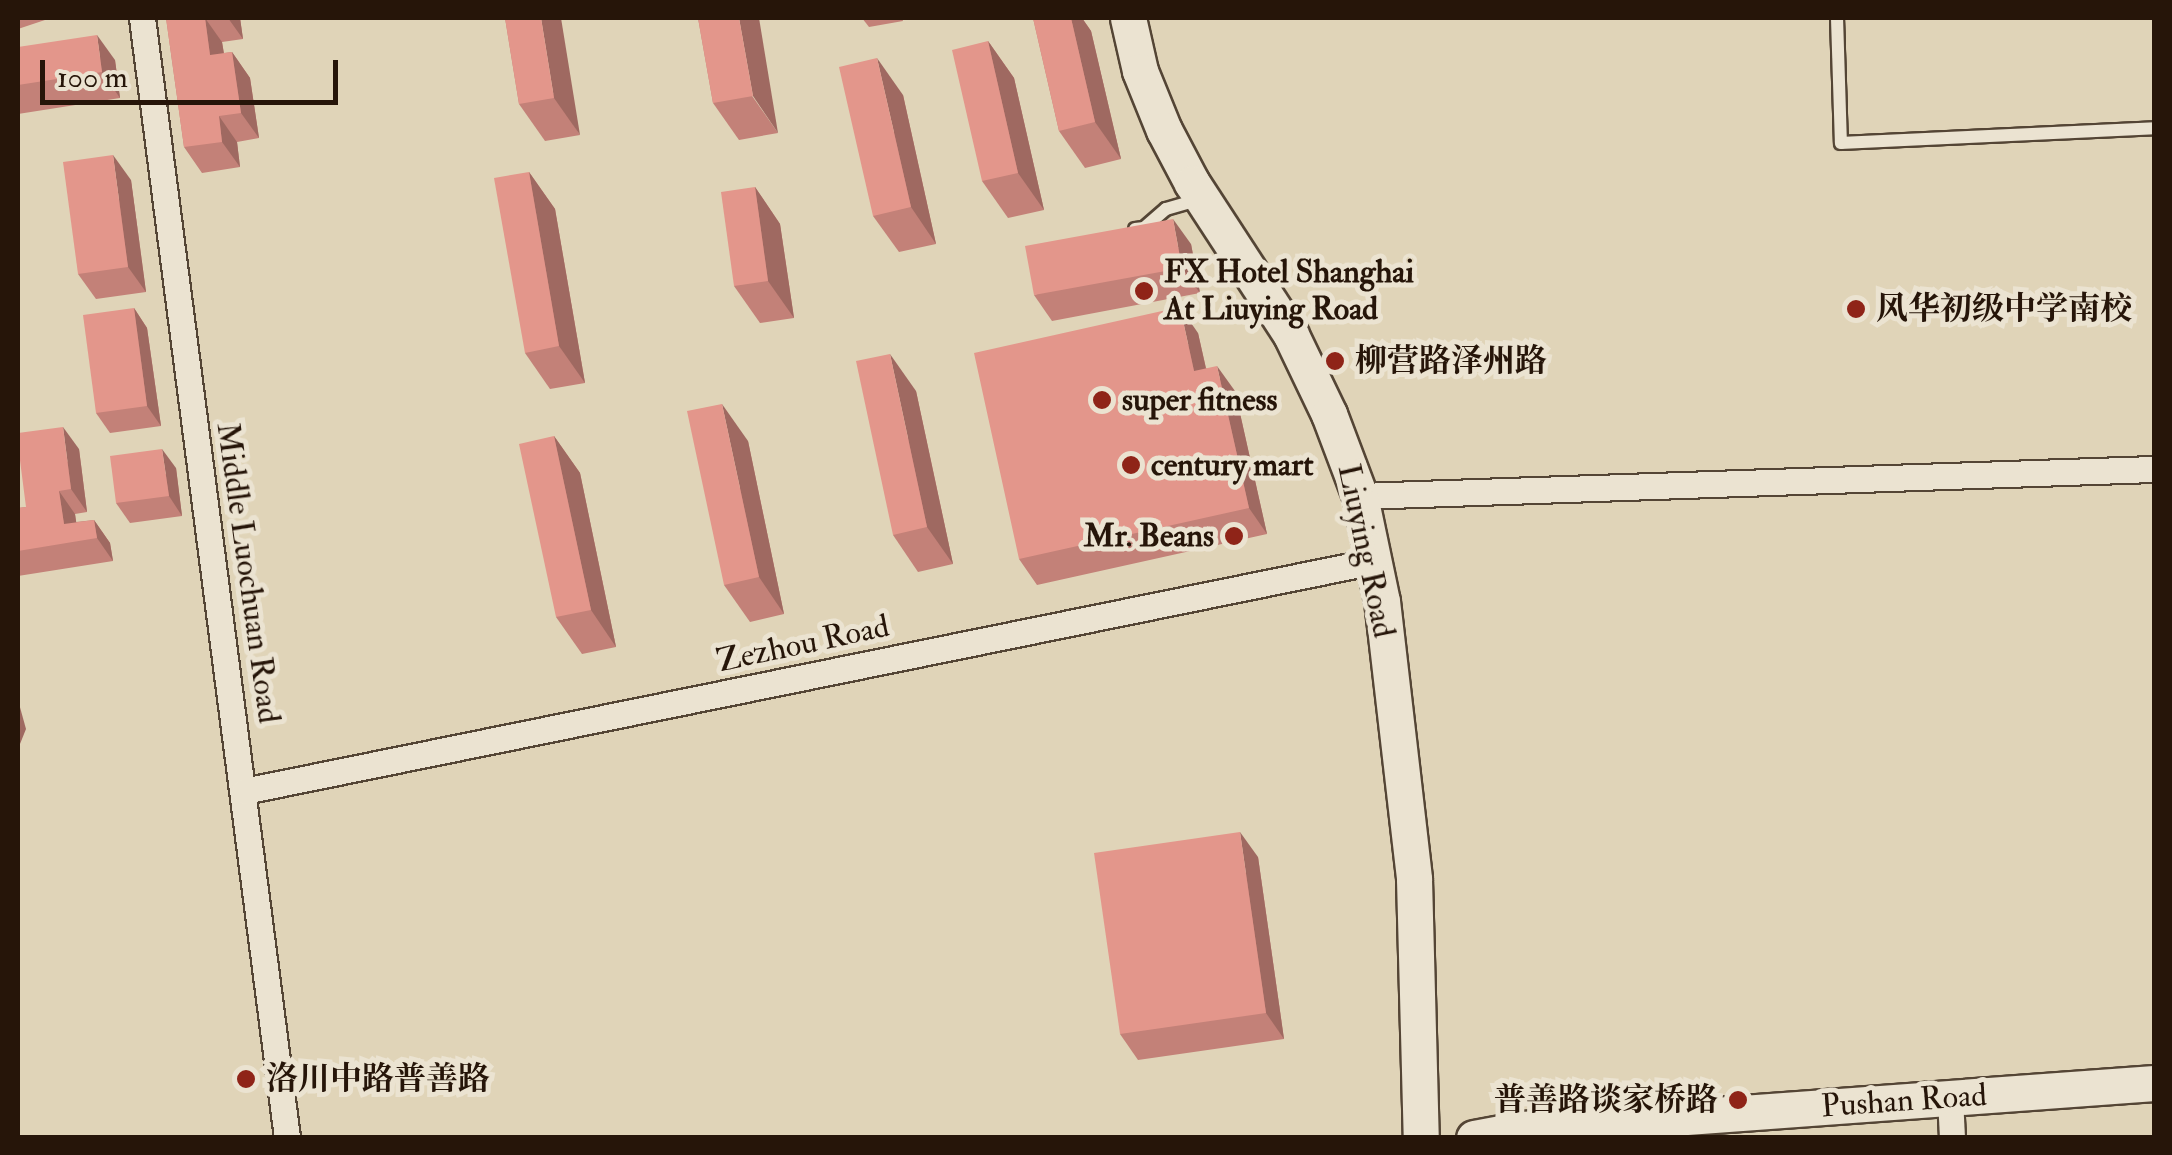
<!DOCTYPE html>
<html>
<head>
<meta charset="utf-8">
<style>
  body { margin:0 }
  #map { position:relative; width:2172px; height:1155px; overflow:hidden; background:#e0d4b8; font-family:"IM FELL Double Pica","Noto Serif SC",serif }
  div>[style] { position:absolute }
  .roads { filter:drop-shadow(2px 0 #544535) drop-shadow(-2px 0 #544535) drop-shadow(0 2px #544535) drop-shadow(0 -2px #544535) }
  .lane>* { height:12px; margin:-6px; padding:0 6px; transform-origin:6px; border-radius:6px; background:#ebe3d1 }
  .street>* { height:25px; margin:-12.5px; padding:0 12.5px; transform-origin:12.5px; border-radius:12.5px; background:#ebe3d1 }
  .secondary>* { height:35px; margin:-17.5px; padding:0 17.5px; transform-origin:17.5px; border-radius:17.5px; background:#ebe3d1 }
  .wall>* { inset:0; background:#c38178 }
  .shaded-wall>* { inset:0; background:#9f6961 }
  .building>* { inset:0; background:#e3968b }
  .dots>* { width:28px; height:28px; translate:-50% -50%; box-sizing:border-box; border:5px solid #ebe3d1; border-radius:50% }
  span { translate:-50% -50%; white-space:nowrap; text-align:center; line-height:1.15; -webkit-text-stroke:10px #ebe3d1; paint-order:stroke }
  .poi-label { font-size:32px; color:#261509; font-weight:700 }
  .left { translate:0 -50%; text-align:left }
  .right { translate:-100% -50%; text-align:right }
  .street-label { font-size:32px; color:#261509 }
  .frame { position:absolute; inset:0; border:20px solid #261509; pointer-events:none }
  .scale { position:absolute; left:40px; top:60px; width:298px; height:45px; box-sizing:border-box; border:5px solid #261509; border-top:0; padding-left:12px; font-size:30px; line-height:35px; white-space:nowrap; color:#261509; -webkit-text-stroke:8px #ebe3d1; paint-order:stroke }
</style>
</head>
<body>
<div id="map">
  <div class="roads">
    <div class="lane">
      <div style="left:1837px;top:18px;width:125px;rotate:88.2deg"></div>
      <div style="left:1841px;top:143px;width:313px;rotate:-2.7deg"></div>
      <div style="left:1135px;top:229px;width:9px;rotate:-6deg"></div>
      <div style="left:1144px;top:228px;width:29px;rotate:-41deg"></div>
      <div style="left:1166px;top:209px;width:37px;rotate:-16deg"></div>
    </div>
    <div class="street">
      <div style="left:142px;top:18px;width:1129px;rotate:82.62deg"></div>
      <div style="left:1360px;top:496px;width:794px;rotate:-1.95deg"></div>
      <div style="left:244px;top:791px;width:1153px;rotate:-11.5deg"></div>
      <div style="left:1950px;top:1098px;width:40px;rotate:87.1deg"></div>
    </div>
    <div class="secondary">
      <div style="left:1128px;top:18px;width:54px;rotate:77.2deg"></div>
      <div style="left:1140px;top:71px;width:64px;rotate:67.9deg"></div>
      <div style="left:1164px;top:130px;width:60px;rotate:62.2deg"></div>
      <div style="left:1192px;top:183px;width:181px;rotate:56.9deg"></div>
      <div style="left:1291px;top:335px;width:88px;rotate:64.3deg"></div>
      <div style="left:1329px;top:414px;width:88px;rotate:69.3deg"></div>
      <div style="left:1360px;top:496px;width:107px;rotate:78.2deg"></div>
      <div style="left:1382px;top:601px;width:280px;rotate:83.4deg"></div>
      <div style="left:1414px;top:879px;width:259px;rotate:88.5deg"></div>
      <div style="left:1474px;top:1138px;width:49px;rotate:-10.6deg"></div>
      <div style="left:1522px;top:1129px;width:634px;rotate:-4.16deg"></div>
    </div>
  </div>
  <div class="wall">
    <div style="clip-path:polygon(18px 18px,51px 18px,18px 29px)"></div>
    <div style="clip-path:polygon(166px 18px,240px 18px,243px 39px,222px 42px,224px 53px,232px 52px,250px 78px,259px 138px,237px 142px,240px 167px,202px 173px,184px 147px)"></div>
    <div style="clip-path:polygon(505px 18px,580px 135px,545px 141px,519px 104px)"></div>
    <div style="clip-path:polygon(698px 18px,778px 133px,739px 140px,713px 103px)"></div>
    <div style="clip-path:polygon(862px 18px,902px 18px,903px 21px,869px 27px)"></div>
    <div style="clip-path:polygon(1033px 18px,1082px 18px,1091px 31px,1121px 159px,1085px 168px,1059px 131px)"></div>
    <div style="clip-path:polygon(988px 41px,1014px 78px,1044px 210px,1008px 218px,982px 181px)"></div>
    <div style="clip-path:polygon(18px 47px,115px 60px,120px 98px,18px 114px)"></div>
    <div style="clip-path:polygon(903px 95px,936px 244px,899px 252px,873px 216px)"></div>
    <div style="clip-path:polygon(529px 172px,555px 209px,585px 383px,550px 389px,525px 353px)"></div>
    <div style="clip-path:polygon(131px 180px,146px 292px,96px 299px,78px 274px)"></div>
    <div style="clip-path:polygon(755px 187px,780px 224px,794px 318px,760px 323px,734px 286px)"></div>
    <div style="clip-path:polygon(1191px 244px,1200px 293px,1052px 321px,1034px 295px)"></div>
    <div style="clip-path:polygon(134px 308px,147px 328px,161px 426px,110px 433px,96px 413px)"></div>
    <div style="clip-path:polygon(1198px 333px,1206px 368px,1235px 391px,1267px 534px,1037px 585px,1019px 559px)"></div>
    <div style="clip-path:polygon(916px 391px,953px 564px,918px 572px,893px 535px)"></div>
    <div style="clip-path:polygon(554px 436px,580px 473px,616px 647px,582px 654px,556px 617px)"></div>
    <div style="clip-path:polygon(748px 441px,784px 614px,750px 622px,724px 585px)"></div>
    <div style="clip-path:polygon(79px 449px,87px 512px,75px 514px,76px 522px,94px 520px,110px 543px,113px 561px,18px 576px,18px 508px,26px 507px)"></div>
    <div style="clip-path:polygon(176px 468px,182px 516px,130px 523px,116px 503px)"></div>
    <div style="clip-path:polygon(1258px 857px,1284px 1039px,1138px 1060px,1120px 1034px)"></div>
  </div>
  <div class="shaded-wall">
    <div style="clip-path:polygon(205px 18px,222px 42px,228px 81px,210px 55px)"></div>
    <div style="clip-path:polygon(228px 18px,240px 18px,243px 39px)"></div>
    <div style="clip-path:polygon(541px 18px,561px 18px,580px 135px,554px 98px)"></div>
    <div style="clip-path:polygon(739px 18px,759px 18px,778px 133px,753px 96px)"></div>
    <div style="clip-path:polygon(1071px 18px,1082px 18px,1091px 31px,1121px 159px,1095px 122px)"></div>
    <div style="clip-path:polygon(97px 35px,115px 60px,120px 98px,102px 72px)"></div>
    <div style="clip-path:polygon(988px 41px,1014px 78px,1044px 210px,1018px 173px)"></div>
    <div style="clip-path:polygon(232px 52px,250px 78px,259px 138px,241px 113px)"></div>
    <div style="clip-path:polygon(877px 58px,903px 95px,936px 244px,911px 207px)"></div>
    <div style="clip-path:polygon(219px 116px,237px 142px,240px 167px,222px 142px)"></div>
    <div style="clip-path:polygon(113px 155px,131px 180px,146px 292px,128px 267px)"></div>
    <div style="clip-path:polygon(529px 172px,555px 209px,585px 383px,559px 346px)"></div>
    <div style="clip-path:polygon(755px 187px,780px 224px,794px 318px,768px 281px)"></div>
    <div style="clip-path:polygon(1173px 219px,1191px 244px,1200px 293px,1182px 268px)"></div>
    <div style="clip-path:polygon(1180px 307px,1198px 333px,1212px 396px,1194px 371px)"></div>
    <div style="clip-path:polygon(134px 308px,147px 328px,161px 426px,147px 406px)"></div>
    <div style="clip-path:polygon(890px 354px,916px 391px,953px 564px,927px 527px)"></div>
    <div style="clip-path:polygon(1217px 366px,1235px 391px,1267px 534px,1249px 508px)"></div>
    <div style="clip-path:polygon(722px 404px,748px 441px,784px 614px,759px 577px)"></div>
    <div style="clip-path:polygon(63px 427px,79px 449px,87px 512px,71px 489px)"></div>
    <div style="clip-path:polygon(554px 436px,580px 473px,616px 647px,591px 610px)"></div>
    <div style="clip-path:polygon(162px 449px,176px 468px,182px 516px,169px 496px)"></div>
    <div style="clip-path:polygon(59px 491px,75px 514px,79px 541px,64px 524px)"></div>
    <div style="clip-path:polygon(94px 520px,110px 543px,113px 561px,97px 538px)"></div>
    <div style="clip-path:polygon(18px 700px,26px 729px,18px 749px)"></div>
    <div style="clip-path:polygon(1240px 832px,1258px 857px,1284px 1039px,1266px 1013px)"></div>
  </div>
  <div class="building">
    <div style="clip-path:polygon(166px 18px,205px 18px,210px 55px,232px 52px,241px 113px,219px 116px,222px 142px,184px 147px)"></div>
    <div style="clip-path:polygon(505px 18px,541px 18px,554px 98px,519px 104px)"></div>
    <div style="clip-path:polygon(698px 18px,739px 18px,753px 96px,713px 103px)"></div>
    <div style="clip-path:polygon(1033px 18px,1071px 18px,1095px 122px,1059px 131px)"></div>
    <div style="clip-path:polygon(97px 35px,102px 72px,18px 85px,18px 47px)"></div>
    <div style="clip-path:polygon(988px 41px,1018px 173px,982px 181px,952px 50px)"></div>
    <div style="clip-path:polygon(877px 58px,911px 207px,873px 216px,839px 67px)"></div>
    <div style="clip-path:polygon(113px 155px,128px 267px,78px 274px,63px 162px)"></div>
    <div style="clip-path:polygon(529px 172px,559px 346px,525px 353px,494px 178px)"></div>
    <div style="clip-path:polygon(755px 187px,768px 281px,734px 286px,721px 192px)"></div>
    <div style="clip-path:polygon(1173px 219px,1182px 268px,1034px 295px,1025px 246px)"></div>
    <div style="clip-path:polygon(1180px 307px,1194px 371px,1217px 366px,1249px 508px,1019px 559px,974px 353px)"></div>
    <div style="clip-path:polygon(134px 308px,147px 406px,96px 413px,83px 315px)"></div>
    <div style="clip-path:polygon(890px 354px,927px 527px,893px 535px,856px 361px)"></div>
    <div style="clip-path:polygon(722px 404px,759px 577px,724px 585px,687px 411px)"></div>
    <div style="clip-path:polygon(63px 427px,71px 489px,59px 491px,64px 524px,94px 520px,97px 538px,18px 551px,18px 508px,26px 507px,18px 445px,18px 433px)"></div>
    <div style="clip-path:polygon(554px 436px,591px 610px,556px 617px,519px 444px)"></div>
    <div style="clip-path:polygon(162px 449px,169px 496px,116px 503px,110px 456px)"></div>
    <div style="clip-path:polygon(1240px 832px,1266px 1013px,1120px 1034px,1094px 853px)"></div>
  </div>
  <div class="dots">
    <div style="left:1144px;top:291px;background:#8f2418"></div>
    <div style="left:1856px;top:309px;background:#8f2418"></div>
    <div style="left:1335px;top:361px;background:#8f2418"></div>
    <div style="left:1102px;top:400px;background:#8f2418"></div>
    <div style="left:1131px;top:465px;background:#8f2418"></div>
    <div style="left:1234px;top:536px;background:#8f2418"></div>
    <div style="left:246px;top:1079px;background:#8f2418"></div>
    <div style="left:1738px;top:1100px;background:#8f2418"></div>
  </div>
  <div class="poi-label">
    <span class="left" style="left:1164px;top:291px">FX Hotel Shanghai<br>At Liuying Road</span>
    <span class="left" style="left:1876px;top:309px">风华初级中学南校</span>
    <span class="left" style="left:1355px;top:361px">柳营路泽州路</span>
    <span class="left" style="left:1122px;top:400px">super fitness</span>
    <span class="left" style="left:1151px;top:465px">century mart</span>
    <span class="right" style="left:1214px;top:536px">Mr. Beans</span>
    <span class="left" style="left:266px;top:1079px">洛川中路普善路</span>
    <span class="right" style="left:1718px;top:1100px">普善路谈家桥路</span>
  </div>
  <div class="street-label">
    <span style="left:1366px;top:551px;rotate:78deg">Liuying Road</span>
    <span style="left:248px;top:573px;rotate:82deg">Middle Luochuan Road</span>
    <span style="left:803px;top:644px;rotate:-12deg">Zezhou Road</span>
    <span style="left:1904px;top:1101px;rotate:-4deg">Pushan Road</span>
  </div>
  <div class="frame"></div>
  <div class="scale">100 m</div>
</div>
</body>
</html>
